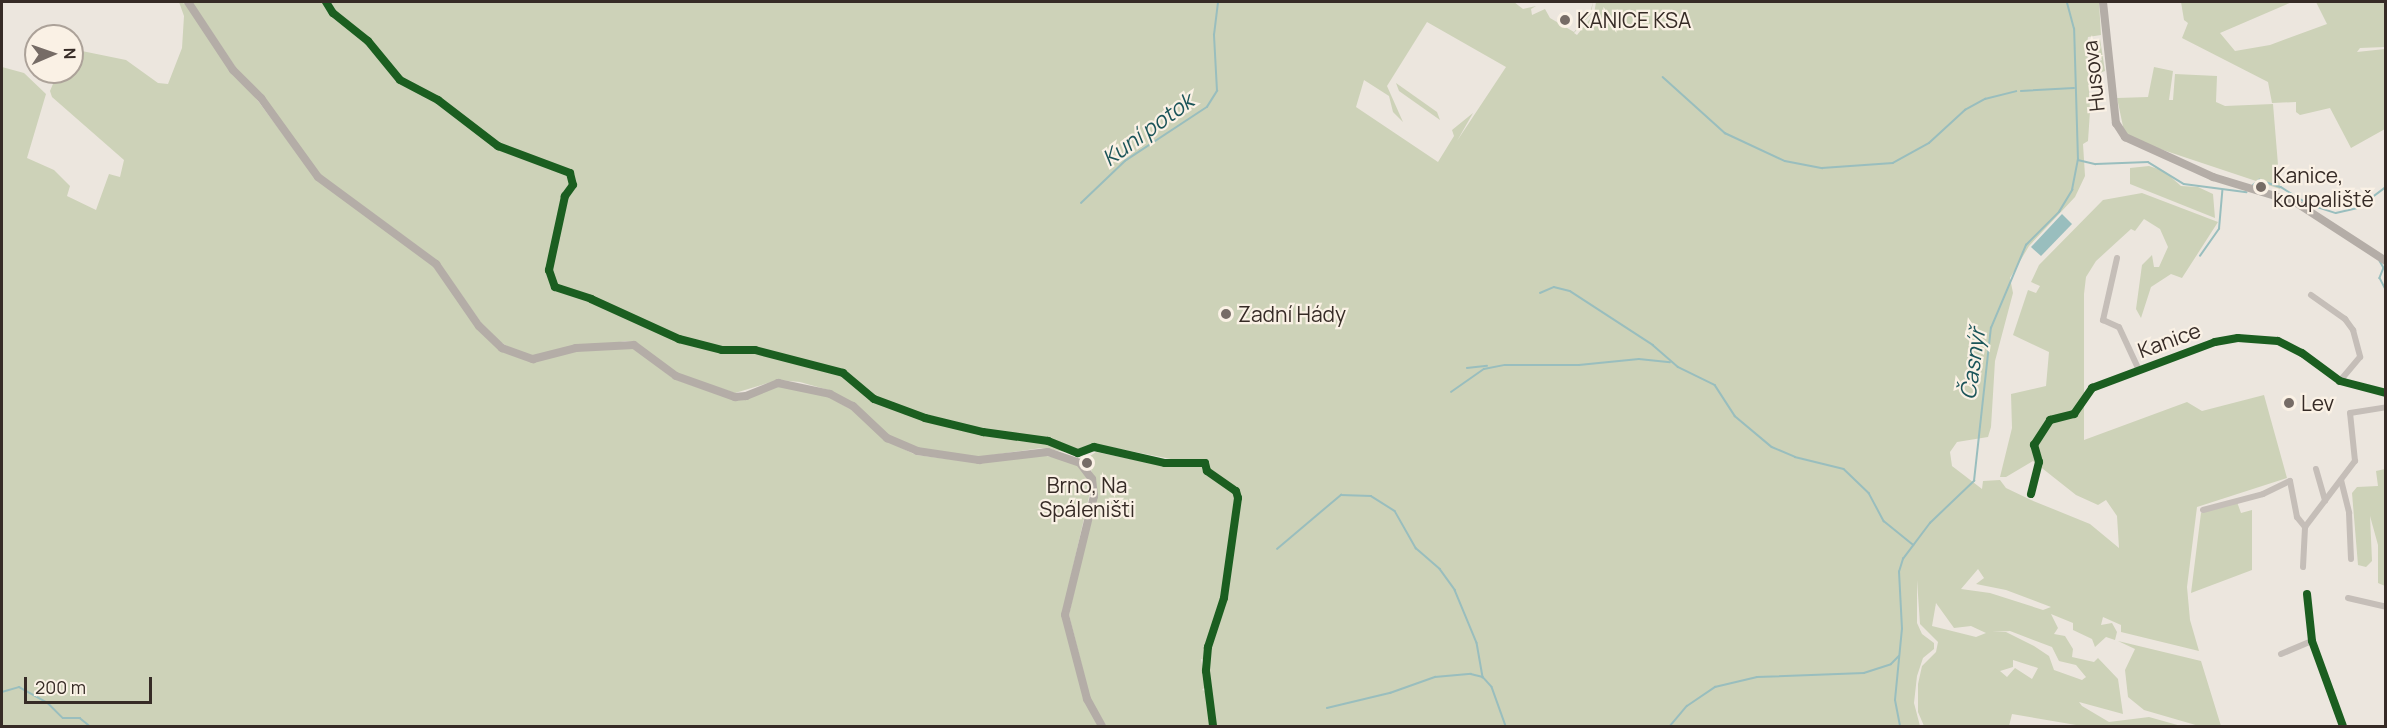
<!DOCTYPE html>
<html>
<head>
<meta charset="utf-8">
<style>
  body { margin:0 }
  #map { position:relative; width:2387px; height:728px; overflow:hidden; background:#ece6de; font-family:Manrope,sans-serif }
  div>[style] { position:absolute }
  .green>* { inset:0; background:#cdd2b8 }
  .water>* { inset:0; background:#99bebe }
  .stream>* { height:1.5px; margin:-0.75px; padding:0 0.75px; transform-origin:0.75px; border-radius:0.75px; background:#99bebe }
  .minor>* { height:6px; margin:-3px; padding:0 3px; transform-origin:3px; border-radius:3px; background:#c5beb8 }
  .major>* { height:8px; margin:-4px; padding:0 4px; transform-origin:4px; border-radius:4px; background:#b4ada7 }
  .cycleway>* { height:8px; margin:-4px; padding:0 4px; transform-origin:4px; border-radius:4px; background:#1b5e20 }
  .dots>* { width:16px; height:16px; translate:-50% -50%; box-sizing:border-box; border:3px solid #faf1e5; border-radius:50% }
  span { translate:-50% -50%; white-space:nowrap; text-align:center; line-height:1.15; -webkit-text-stroke:4.5px #faf1e5; paint-order:stroke }
  .poi-label { font-size:21px; color:#362b26 }
  .left { translate:0 -50%; text-align:left }
  .street-label { font-size:21px; color:#362b26 }
  .water-label { font-size:22px; color:#1a5459; font-style:italic }
  .frame { position:absolute; inset:0; border:3px solid #362b26; pointer-events:none }
  .north { position:absolute; left:24px; top:24px; width:60px; height:60px; box-sizing:border-box; background:#faf1e5; border:2px solid #aca299; border-radius:50%; rotate:88deg; font-size:16px; font-weight:700; line-height:24px; text-align:center; color:#362b26 }
  .north::after { content:''; display:block; margin:auto; width:21px; height:27px; background:#766c66; clip-path:polygon(50% 0,100% 100%,50% 72%,0 100%) }
  .scale { position:absolute; left:24px; top:677px; width:128px; height:27px; box-sizing:border-box; border:3px solid #362b26; border-top:0; padding-left:8px; font-size:18px; line-height:21px; white-space:nowrap; color:#362b26; -webkit-text-stroke:4px #faf1e5; paint-order:stroke }
</style>
</head>
<body>
<div id="map">
  <div class="green">
    <div style="clip-path:polygon(179px 2px,186px 4px,316px 179px,433px 266px,477px 328px,501px 351px,533px 362px,577px 351px,633px 348px,674px 379px,734px 400px,779px 386px,829px 397px,857px 413px,885px 440px,916px 455px,979px 463px,1041px 455px,1073px 461px,1086px 473px,1091px 488px,1062px 615px,1084px 700px,1099px 726px,2px 726px,2px 67px,24px 73px,46px 94px,27px 158px,54px 170px,70px 186px,67px 196px,96px 210px,109px 174px,120px 177px,124px 160px,52px 97px,50px 91px,58px 72px,72px 72px,72px 49px,126px 60px,158px 83px,168px 84px,182px 48px,184px 16px)"></div>
    <div style="clip-path:polygon(evenodd,192px 2px,1514px 2px,1523px 9px,1536px 6px,1531px 9px,1532px 15px,1545px 9px,1550px 18px,1574px 32px,1590px 13px,1593px 2px,1591px 14px,1574px 33px,1577px 35px,1594px 14px,1596px 2px,2099px 2px,2101px 35px,2088px 37px,2087px 43px,2090px 111px,2088px 141px,2083px 144px,2085px 176px,2075px 197px,2029px 246px,2010px 278px,2013px 293px,1995px 361px,1991px 427px,1988px 437px,1957px 442px,1950px 452px,1952px 466px,1982px 489px,1983px 481px,2000px 480px,2006px 488px,2031px 500px,2090px 524px,2119px 548px,2117px 516px,2106px 500px,2098px 505px,2076px 495px,2033px 461px,2006px 477px,2000px 477px,2012px 428px,2011px 394px,2046px 386px,2049px 352px,2013px 335px,2028px 290px,2036px 293px,2040px 286px,2031px 282px,2039px 265px,2103px 200px,2142px 193px,2218px 222px,2182px 278px,2171px 274px,2151px 287px,2141px 318px,2136px 309px,2142px 265px,2152px 255px,2154px 267px,2159px 267px,2168px 247px,2160px 229px,2144px 219px,2135px 231px,2131px 229px,2096px 261px,2086px 277px,2084px 294px,2084px 440px,2187px 402px,2202px 411px,2264px 395px,2287px 478px,2197px 507px,2187px 587px,2190px 620px,2199px 651px,2121px 632px,2121px 625px,2103px 617px,2101px 625px,2112px 623px,2117px 632px,2115px 640px,2106px 637px,2095px 647px,2092px 639px,2073px 630px,2073px 623px,2051px 614px,2058px 628px,2054px 634px,2065px 636px,2073px 649px,2072px 657px,2094px 662px,2098px 658px,2118px 679px,2123px 714px,2079px 702px,2082px 706px,2109px 722px,2149px 717px,2181px 726px,2082px 726px,2012px 714px,2009px 726px,1924px 726px,1918px 712px,1918px 684px,1922px 666px,1936px 652px,1938px 642px,1920px 624px,1917px 580px,1917px 623px,1922px 634px,1934px 643px,1934px 649px,1923px 658px,1917px 676px,1914px 703px,1920px 726px,1214px 726px,1208px 661px,1201px 659px,1206px 686px,1202px 690px,1206px 691px,1211px 726px,1106px 726px,1090px 698px,1069px 615px,1097px 487px,1087px 458px,1096px 452px,1169px 467px,1179px 467px,1181px 461px,1095px 444px,1066px 452px,1041px 448px,979px 457px,911px 447px,889px 435px,832px 391px,800px 382px,778px 380px,735px 393px,677px 374px,635px 342px,626px 341px,534px 356px,512px 349px,495px 339px,482px 324px,438px 261px,321px 175px,236px 68px,192px 2px,1427px 22px,1506px 67px,1457px 141px,1473px 113px,1452px 130px,1454px 136px,1438px 162px,1356px 107px,1364px 80px,1389px 96px,1393px 112px,1403px 122px,1387px 86px,1427px 22px,192px 2px,1978px 569px,1984px 578px,1976px 584px,2006px 590px,2051px 607px,2043px 610px,1990px 593px,1961px 589px,1978px 569px,192px 2px,1936px 603px,1954px 628px,1971px 626px,1986px 633px,1976px 637px,1932px 626px,1936px 603px,192px 2px,2010px 631px,2052px 647px,2059px 661px,2076px 665px,2086px 677px,2082px 680px,2054px 670px,2049px 656px,2034px 646px,2006px 632px,1992px 632px,2010px 631px,192px 2px,2013px 660px,2038px 668px,2032px 679px,2015px 668px,2007px 677px,2000px 671px,2013px 667px,2013px 660px)"></div>
    <div style="clip-path:polygon(2181px 2px,2292px 2px,2220px 33px,2235px 51px,2270px 45px,2327px 24px,2316px 2px,2385px 2px,2385px 47px,2360px 48px,2357px 52px,2385px 49px,2385px 129px,2351px 148px,2330px 108px,2300px 115px,2296px 112px,2296px 102px,2272px 103px,2268px 82px,2182px 38px,2188px 23px,2184px 20px)"></div>
    <div style="clip-path:polygon(2100px 39px,2105px 71px,2097px 74px,2097px 62px,2102px 60px,2100px 54px,2095px 54px)"></div>
    <div style="clip-path:polygon(2154px 67px,2173px 71px,2169px 100px,2173px 100px,2175px 74px,2217px 76px,2216px 102px,2225px 106px,2273px 104px,2280px 189px,2136px 141px,2124px 131px,2117px 98px,2148px 97px)"></div>
    <div style="clip-path:polygon(1396px 83px,1437px 112px,1440px 120px,1399px 91px)"></div>
    <div style="clip-path:polygon(2149px 166px,2164px 171px,2181px 186px,2198px 187px,2213px 194px,2215px 218px,2130px 184px,2130px 168px)"></div>
    <div style="clip-path:polygon(2385px 469px,2386px 469px,2385px 586px,2378px 583px,2378px 545px,2370px 516px,2372px 561px,2366px 567px,2358px 565px,2352px 493px,2357px 487px,2378px 486px,2376px 471px)"></div>
    <div style="clip-path:polygon(2237px 502px,2241px 513px,2252px 510px,2252px 570px,2191px 593px,2201px 513px)"></div>
    <div style="clip-path:polygon(2118px 641px,2201px 661px,2221px 726px,2199px 726px,2144px 710px,2128px 697px,2125px 670px,2135px 649px)"></div>
  </div>
  <div class="water">
    <div style="clip-path:polygon(2062px 214px,2072px 224px,2041px 256px,2031px 247px)"></div>
  </div>
  <div class="stream">
    <div style="left:1663px;top:77px;width:84px;rotate:42.1deg"></div>
    <div style="left:1725px;top:133px;width:66px;rotate:25deg"></div>
    <div style="left:1785px;top:161px;width:38px;rotate:11deg"></div>
    <div style="left:1822px;top:168px;width:71px;rotate:-4deg"></div>
    <div style="left:1893px;top:163px;width:41px;rotate:-29.1deg"></div>
    <div style="left:1929px;top:143px;width:49px;rotate:-42.5deg"></div>
    <div style="left:1965px;top:110px;width:23px;rotate:-29deg"></div>
    <div style="left:1985px;top:99px;width:32px;rotate:-14deg"></div>
    <div style="left:2021px;top:91px;width:53px;rotate:-3.2deg"></div>
    <div style="left:2078px;top:160px;width:18px;rotate:13deg"></div>
    <div style="left:2096px;top:164px;width:52px;rotate:-2.2deg"></div>
    <div style="left:2148px;top:162px;width:42px;rotate:31.4deg"></div>
    <div style="left:2184px;top:184px;width:63px;rotate:7.4deg"></div>
    <div style="left:2253px;top:185px;width:8px;rotate:-40deg"></div>
    <div style="left:2259px;top:180px;width:23px;rotate:18deg"></div>
    <div style="left:2281px;top:187px;width:32px;rotate:32deg"></div>
    <div style="left:2308px;top:204px;width:29px;rotate:18deg"></div>
    <div style="left:2336px;top:213px;width:23px;rotate:-13deg"></div>
    <div style="left:2358px;top:208px;width:35px;rotate:-37deg"></div>
    <div style="left:1081px;top:203px;width:61px;rotate:-43.7deg"></div>
    <div style="left:1125px;top:161px;width:98px;rotate:-33.4deg"></div>
    <div style="left:1207px;top:107px;width:19px;rotate:-58deg"></div>
    <div style="left:1217px;top:91px;width:56px;rotate:-93.1deg"></div>
    <div style="left:1214px;top:35px;width:33px;rotate:-83deg"></div>
    <div style="left:2200px;top:256px;width:33px;rotate:-55deg"></div>
    <div style="left:2219px;top:229px;width:38px;rotate:-85deg"></div>
    <div style="left:2380px;top:261px;width:8px;rotate:60deg"></div>
    <div style="left:2384px;top:268px;width:11px;rotate:112deg"></div>
    <div style="left:2380px;top:278px;width:13px;rotate:63deg"></div>
    <div style="left:1540px;top:293px;width:15px;rotate:-23deg"></div>
    <div style="left:1554px;top:287px;width:16px;rotate:14deg"></div>
    <div style="left:1570px;top:291px;width:99px;rotate:33deg"></div>
    <div style="left:1653px;top:345px;width:33px;rotate:41deg"></div>
    <div style="left:1678px;top:367px;width:41px;rotate:25.9deg"></div>
    <div style="left:1715px;top:385px;width:37px;rotate:57deg"></div>
    <div style="left:1735px;top:416px;width:48px;rotate:40deg"></div>
    <div style="left:1772px;top:447px;width:25px;rotate:23deg"></div>
    <div style="left:1795px;top:457px;width:50px;rotate:13.8deg"></div>
    <div style="left:1844px;top:469px;width:35px;rotate:44deg"></div>
    <div style="left:1869px;top:493px;width:32px;rotate:62deg"></div>
    <div style="left:1884px;top:521px;width:38px;rotate:39deg"></div>
    <div style="left:1467px;top:368px;width:20px;rotate:-6deg"></div>
    <div style="left:1451px;top:392px;width:40px;rotate:-34.9deg"></div>
    <div style="left:1484px;top:369px;width:21px;rotate:-11deg"></div>
    <div style="left:1505px;top:365px;width:74px"></div>
    <div style="left:1579px;top:365px;width:60px;rotate:-5.7deg"></div>
    <div style="left:1639px;top:359px;width:31px;rotate:6deg"></div>
    <div style="left:1277px;top:549px;width:84px;rotate:-40.2deg"></div>
    <div style="left:1341px;top:495px;width:30px;rotate:2deg"></div>
    <div style="left:1371px;top:496px;width:28px;rotate:32deg"></div>
    <div style="left:1395px;top:511px;width:43px;rotate:60.4deg"></div>
    <div style="left:1416px;top:548px;width:32px;rotate:41deg"></div>
    <div style="left:1440px;top:569px;width:26px;rotate:54deg"></div>
    <div style="left:1455px;top:590px;width:57px;rotate:67.5deg"></div>
    <div style="left:1477px;top:643px;width:35px;rotate:80deg"></div>
    <div style="left:1483px;top:677px;width:13px;rotate:48deg"></div>
    <div style="left:1492px;top:687px;width:41px;rotate:70.3deg"></div>
    <div style="left:2px;top:692px;width:18px;rotate:-16deg"></div>
    <div style="left:19px;top:687px;width:33px;rotate:29deg"></div>
    <div style="left:48px;top:703px;width:21px;rotate:45deg"></div>
    <div style="left:63px;top:718px;width:17px"></div>
    <div style="left:80px;top:718px;width:13px;rotate:39deg"></div>
    <div style="left:1327px;top:708px;width:65px;rotate:-13.4deg"></div>
    <div style="left:1390px;top:693px;width:48px;rotate:-19.6deg"></div>
    <div style="left:1435px;top:677px;width:36px;rotate:-5deg"></div>
    <div style="left:1471px;top:674px;width:12px;rotate:14deg"></div>
    <div style="left:1670px;top:726px;width:26px;rotate:-50deg"></div>
    <div style="left:1687px;top:706px;width:34px;rotate:-34deg"></div>
    <div style="left:1715px;top:687px;width:43px;rotate:-13.4deg"></div>
    <div style="left:1757px;top:677px;width:107px;rotate:-2.1deg"></div>
    <div style="left:1864px;top:673px;width:28px;rotate:-18deg"></div>
    <div style="left:1891px;top:664px;width:11px;rotate:-45deg"></div>
    <div style="left:1900px;top:726px;width:26px;rotate:-101deg"></div>
    <div style="left:1895px;top:700px;width:71px;rotate:-84.4deg"></div>
    <div style="left:1902px;top:629px;width:57px;rotate:-93deg"></div>
    <div style="left:1899px;top:572px;width:14px;rotate:-73deg"></div>
    <div style="left:1903px;top:559px;width:45px;rotate:-53.1deg"></div>
    <div style="left:1930px;top:523px;width:61px;rotate:-43.7deg"></div>
    <div style="left:1974px;top:481px;width:154px;rotate:-83.7deg"></div>
    <div style="left:1991px;top:328px;width:90px;rotate:-67.1deg"></div>
    <div style="left:2026px;top:245px;width:47px;rotate:-45deg"></div>
    <div style="left:2059px;top:212px;width:26px;rotate:-59deg"></div>
    <div style="left:2072px;top:190px;width:31px;rotate:-79deg"></div>
    <div style="left:2078px;top:160px;width:131px;rotate:-91.7deg"></div>
    <div style="left:2074px;top:29px;width:28px;rotate:-105deg"></div>
  </div>
  <div class="minor">
    <div style="left:2117px;top:258px;width:64px;rotate:102.7deg"></div>
    <div style="left:2103px;top:320px;width:17px;rotate:24deg"></div>
    <div style="left:2119px;top:327px;width:47px;rotate:65.1deg"></div>
    <div style="left:2311px;top:295px;width:42px;rotate:35.2deg"></div>
    <div style="left:2345px;top:319px;width:14px;rotate:54deg"></div>
    <div style="left:2353px;top:330px;width:28px;rotate:75deg"></div>
    <div style="left:2360px;top:357px;width:31px;rotate:130deg"></div>
    <div style="left:2316px;top:469px;width:33px;rotate:74deg"></div>
    <div style="left:2341px;top:480px;width:34px;rotate:76deg"></div>
    <div style="left:2349px;top:513px;width:46px;rotate:87.5deg"></div>
    <div style="left:2031px;top:494px;width:33px;rotate:-76deg"></div>
    <div style="left:2039px;top:462px;width:18px;rotate:-106deg"></div>
    <div style="left:2034px;top:445px;width:30px;rotate:-57deg"></div>
    <div style="left:2050px;top:420px;width:25px;rotate:-14deg"></div>
    <div style="left:2074px;top:414px;width:32px;rotate:-55deg"></div>
    <div style="left:2092px;top:388px;width:131px;rotate:-20.5deg"></div>
    <div style="left:2215px;top:342px;width:23px;rotate:-10deg"></div>
    <div style="left:2238px;top:338px;width:40px;rotate:4.3deg"></div>
    <div style="left:2278px;top:341px;width:27px;rotate:27deg"></div>
    <div style="left:2302px;top:353px;width:47px;rotate:36.4deg"></div>
    <div style="left:2340px;top:381px;width:48px;rotate:14.6deg"></div>
    <div style="left:2203px;top:510px;width:62px;rotate:-14.9deg"></div>
    <div style="left:2263px;top:494px;width:30px;rotate:-26deg"></div>
    <div style="left:2290px;top:481px;width:37px;rotate:79deg"></div>
    <div style="left:2297px;top:517px;width:13px;rotate:51deg"></div>
    <div style="left:2303px;top:567px;width:40px;rotate:-87.1deg"></div>
    <div style="left:2305px;top:527px;width:83px;rotate:-52.9deg"></div>
    <div style="left:2355px;top:461px;width:48px;rotate:-95.9deg"></div>
    <div style="left:2350px;top:413px;width:36px;rotate:-9deg"></div>
    <div style="left:2307px;top:594px;width:47px;rotate:83.9deg"></div>
    <div style="left:2312px;top:641px;width:90px;rotate:70deg"></div>
    <div style="left:2348px;top:598px;width:39px;rotate:13deg"></div>
    <div style="left:2281px;top:654px;width:34px;rotate:-23deg"></div>
  </div>
  <div class="major">
    <div style="left:188px;top:2px;width:82px;rotate:56.5deg"></div>
    <div style="left:233px;top:70px;width:40px;rotate:45deg"></div>
    <div style="left:261px;top:98px;width:97px;rotate:54.2deg"></div>
    <div style="left:318px;top:177px;width:147px;rotate:36.4deg"></div>
    <div style="left:436px;top:264px;width:75px;rotate:55.3deg"></div>
    <div style="left:479px;top:326px;width:32px;rotate:44deg"></div>
    <div style="left:502px;top:348px;width:33px;rotate:20deg"></div>
    <div style="left:533px;top:359px;width:44px;rotate:-14.3deg"></div>
    <div style="left:576px;top:348px;width:58px;rotate:-3deg"></div>
    <div style="left:634px;top:345px;width:52px;rotate:36.4deg"></div>
    <div style="left:676px;top:376px;width:63px;rotate:19.6deg"></div>
    <div style="left:735px;top:397px;width:11px;rotate:-5deg"></div>
    <div style="left:746px;top:396px;width:35px;rotate:-22deg"></div>
    <div style="left:778px;top:383px;width:53px;rotate:11.9deg"></div>
    <div style="left:830px;top:394px;width:26px;rotate:28deg"></div>
    <div style="left:853px;top:406px;width:47px;rotate:43.3deg"></div>
    <div style="left:887px;top:438px;width:33px;rotate:23deg"></div>
    <div style="left:917px;top:451px;width:63px;rotate:8.3deg"></div>
    <div style="left:979px;top:460px;width:69px;rotate:-6.6deg"></div>
    <div style="left:1048px;top:452px;width:34px;rotate:19deg"></div>
    <div style="left:1080px;top:463px;width:20px;rotate:53deg"></div>
    <div style="left:1092px;top:479px;width:17px;rotate:83deg"></div>
    <div style="left:1094px;top:496px;width:122px;rotate:103.7deg"></div>
    <div style="left:1065px;top:615px;width:87px;rotate:75.3deg"></div>
    <div style="left:1087px;top:699px;width:31px;rotate:61deg"></div>
    <div style="left:2103px;top:2px;width:122px;rotate:83.9deg"></div>
    <div style="left:2116px;top:123px;width:17px;rotate:57deg"></div>
    <div style="left:2125px;top:137px;width:97px;rotate:24.4deg"></div>
    <div style="left:2213px;top:177px;width:86px;rotate:17deg"></div>
    <div style="left:2295px;top:202px;width:108px;rotate:33deg"></div>
  </div>
  <div class="cycleway">
    <div style="left:326px;top:2px;width:13px;rotate:58deg"></div>
    <div style="left:333px;top:13px;width:45px;rotate:38.7deg"></div>
    <div style="left:368px;top:41px;width:50px;rotate:50.6deg"></div>
    <div style="left:400px;top:80px;width:43px;rotate:27.8deg"></div>
    <div style="left:438px;top:100px;width:76px;rotate:37.5deg"></div>
    <div style="left:498px;top:146px;width:77px;rotate:20.6deg"></div>
    <div style="left:570px;top:173px;width:12px;rotate:76deg"></div>
    <div style="left:573px;top:185px;width:14px;rotate:126deg"></div>
    <div style="left:565px;top:196px;width:76px;rotate:102.2deg"></div>
    <div style="left:549px;top:270px;width:18px;rotate:71deg"></div>
    <div style="left:555px;top:287px;width:38px;rotate:18deg"></div>
    <div style="left:591px;top:299px;width:97px;rotate:24.4deg"></div>
    <div style="left:679px;top:339px;width:44px;rotate:14.3deg"></div>
    <div style="left:722px;top:350px;width:33px"></div>
    <div style="left:755px;top:350px;width:91px;rotate:14.6deg"></div>
    <div style="left:843px;top:373px;width:40px;rotate:40deg"></div>
    <div style="left:874px;top:399px;width:54px;rotate:20.4deg"></div>
    <div style="left:925px;top:418px;width:60px;rotate:13.6deg"></div>
    <div style="left:983px;top:432px;width:66px;rotate:7.9deg"></div>
    <div style="left:1048px;top:441px;width:32px;rotate:22deg"></div>
    <div style="left:1078px;top:453px;width:17px;rotate:-21deg"></div>
    <div style="left:1094px;top:447px;width:73px;rotate:12.7deg"></div>
    <div style="left:1165px;top:463px;width:40px"></div>
    <div style="left:1205px;top:463px;width:8px;rotate:76deg"></div>
    <div style="left:1207px;top:471px;width:35px;rotate:35deg"></div>
    <div style="left:1236px;top:491px;width:7px;rotate:74deg"></div>
    <div style="left:1238px;top:498px;width:101px;rotate:98deg"></div>
    <div style="left:1224px;top:598px;width:52px;rotate:108.1deg"></div>
    <div style="left:1208px;top:647px;width:24px;rotate:95deg"></div>
    <div style="left:1206px;top:671px;width:55px;rotate:82.7deg"></div>
    <div style="left:2031px;top:494px;width:33px;rotate:-76deg"></div>
    <div style="left:2039px;top:462px;width:18px;rotate:-106deg"></div>
    <div style="left:2034px;top:445px;width:30px;rotate:-57deg"></div>
    <div style="left:2050px;top:420px;width:25px;rotate:-14deg"></div>
    <div style="left:2074px;top:414px;width:32px;rotate:-55deg"></div>
    <div style="left:2092px;top:388px;width:131px;rotate:-20.5deg"></div>
    <div style="left:2215px;top:342px;width:23px;rotate:-10deg"></div>
    <div style="left:2238px;top:338px;width:40px;rotate:4.3deg"></div>
    <div style="left:2278px;top:341px;width:27px;rotate:27deg"></div>
    <div style="left:2302px;top:353px;width:47px;rotate:36.4deg"></div>
    <div style="left:2340px;top:381px;width:48px;rotate:14.6deg"></div>
    <div style="left:2307px;top:594px;width:47px;rotate:83.9deg"></div>
    <div style="left:2312px;top:641px;width:90px;rotate:70deg"></div>
  </div>
  <div class="dots">
    <div style="left:1565px;top:20px;background:#766c66"></div>
    <div style="left:2261px;top:187px;background:#766c66"></div>
    <div style="left:1226px;top:314px;background:#766c66"></div>
    <div style="left:2289px;top:403px;background:#766c66"></div>
    <div style="left:1087px;top:463px;background:#766c66"></div>
  </div>
  <div class="poi-label">
    <span class="left" style="left:1577px;top:20px">KANICE KSA</span>
    <span class="left" style="left:2273px;top:187px">Kanice,<br>koupaliště</span>
    <span class="left" style="left:1238px;top:314px">Zadní Hády</span>
    <span class="left" style="left:2301px;top:403px">Lev</span>
    <span style="left:1087px;top:497px">Brno, Na<br>Spáleništi</span>
  </div>
  <div class="street-label">
    <span style="left:2093px;top:76px;rotate:-96deg">Husova</span>
    <span style="left:2169px;top:340px;rotate:-20deg">Kanice</span>
  </div>
  <div class="water-label">
    <span style="left:1148px;top:130px;rotate:-36deg">Kuní potok</span>
    <span style="left:1973px;top:364px;rotate:-82deg">Časnýř</span>
  </div>
  <div class="frame"></div>
  <div class="north">N</div>
  <div class="scale">200 m</div>
</div>
</body>
</html>
